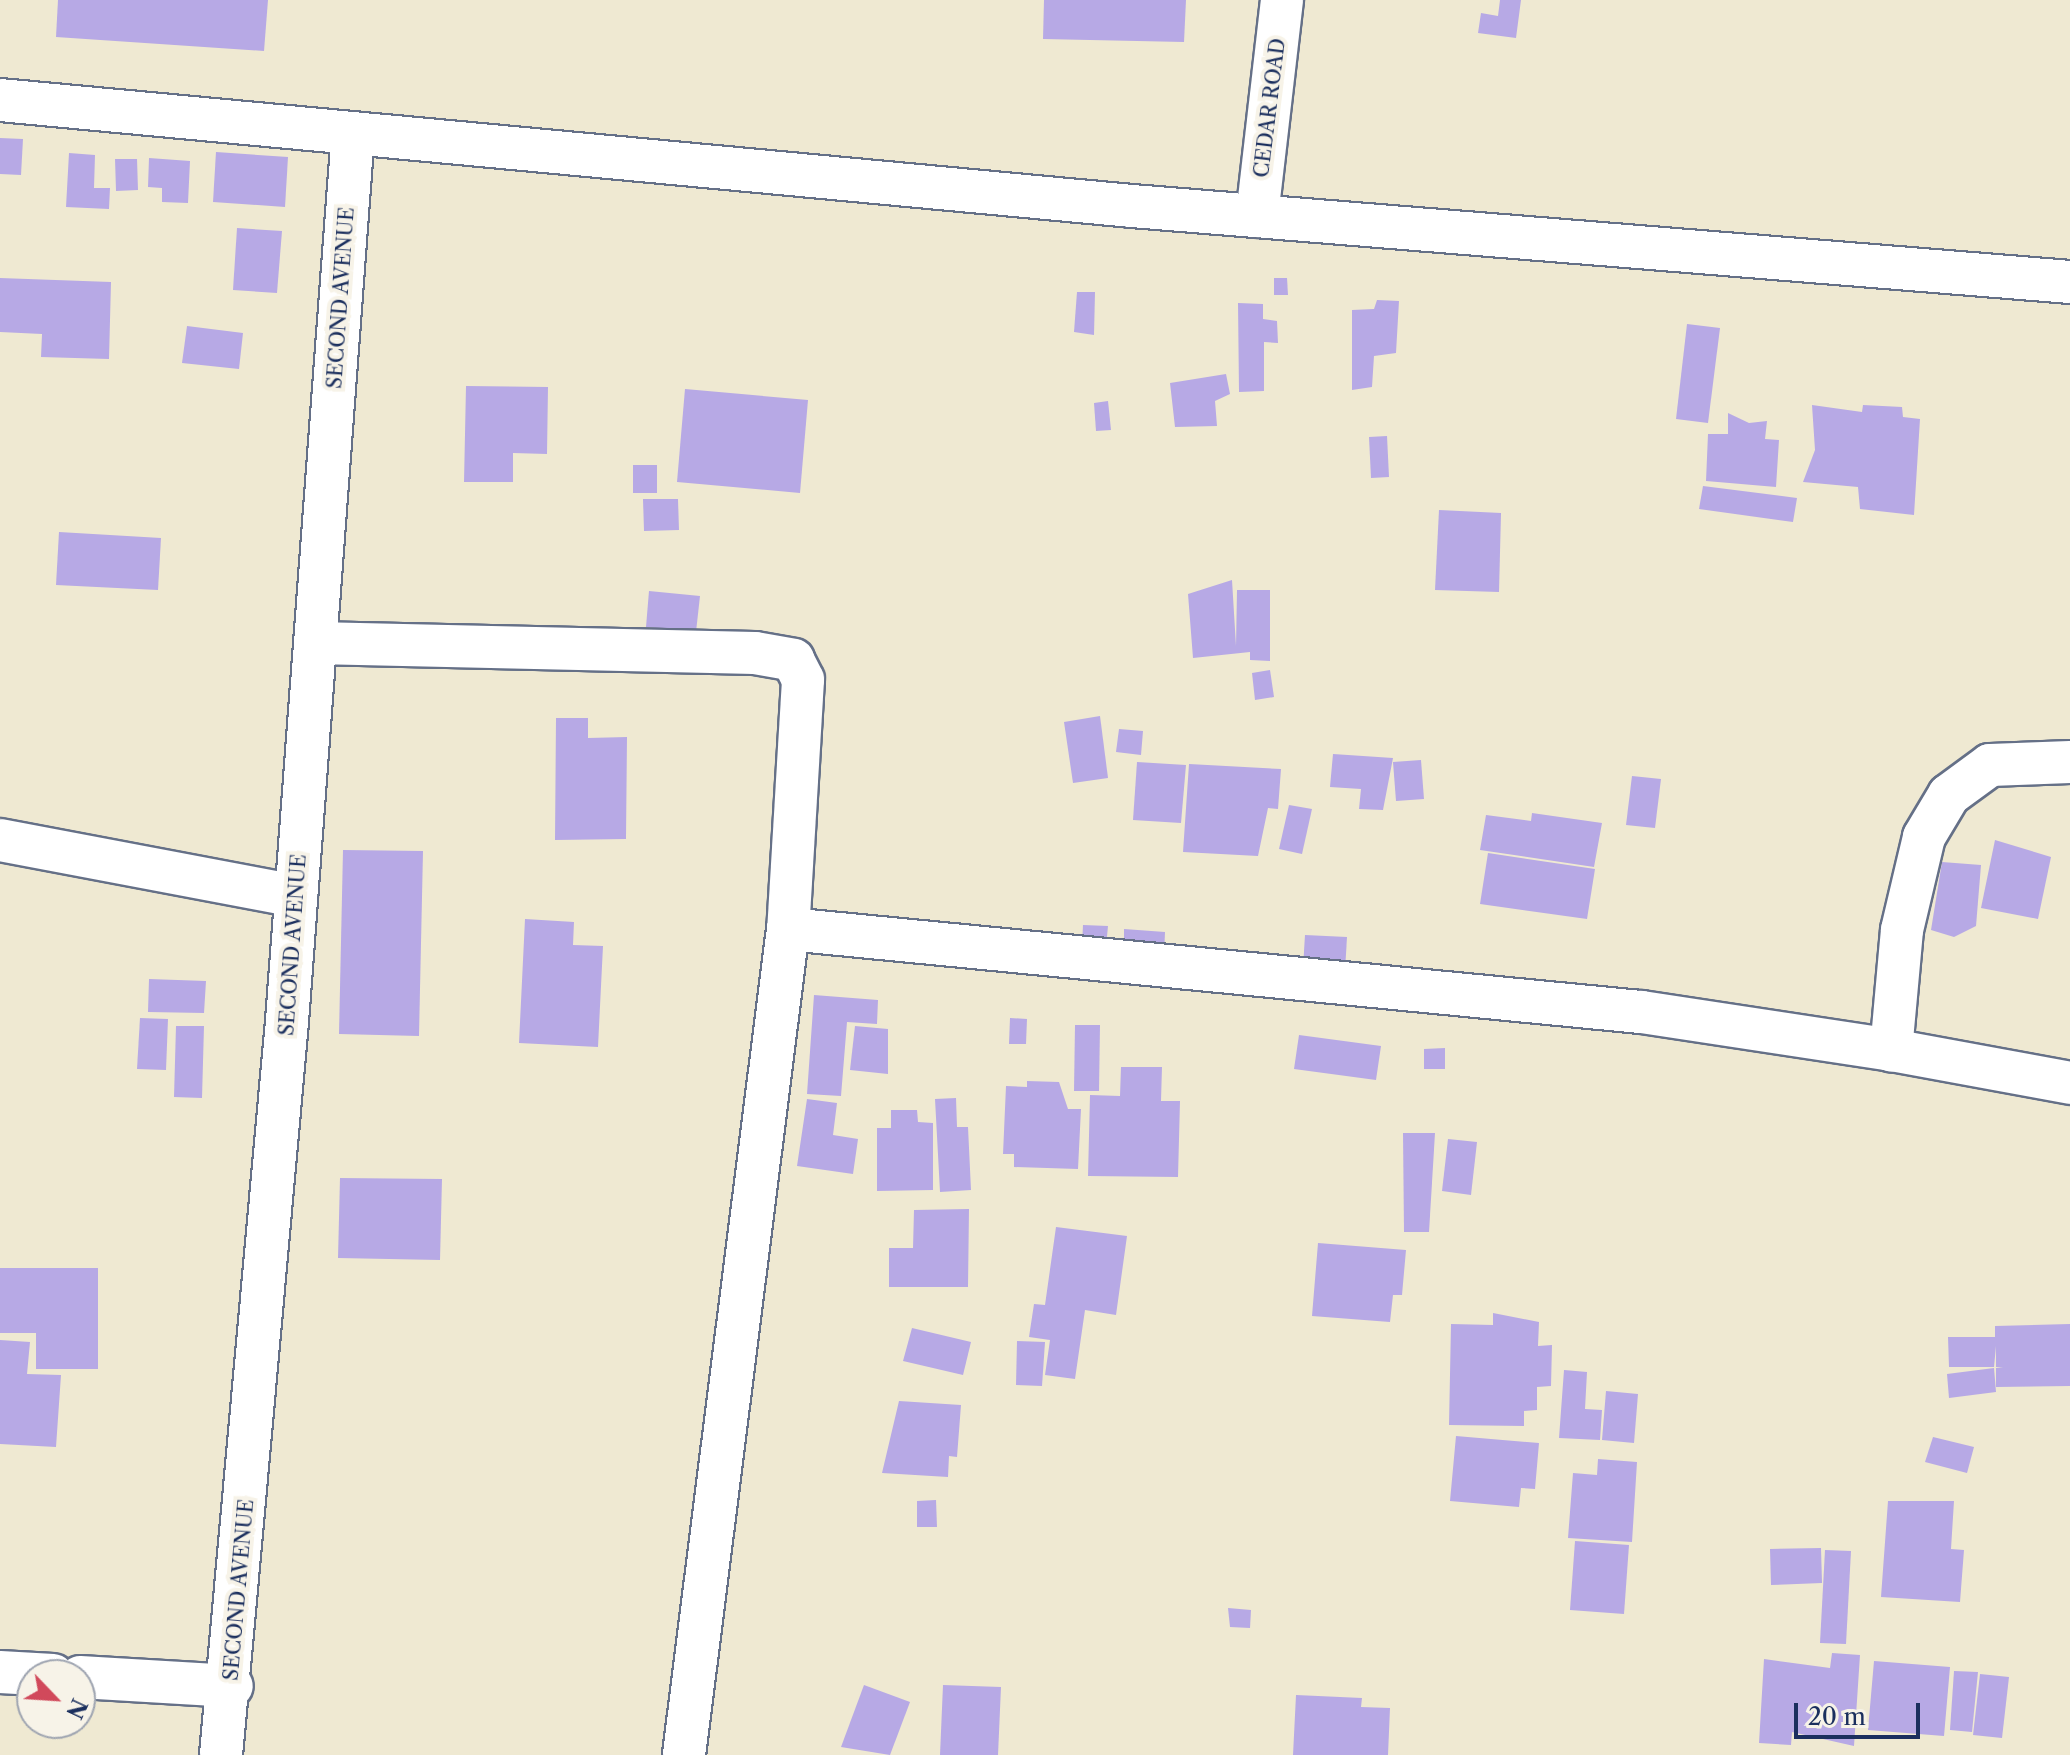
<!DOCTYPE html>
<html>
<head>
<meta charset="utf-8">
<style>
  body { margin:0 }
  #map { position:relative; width:2070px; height:1755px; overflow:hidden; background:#efe9d2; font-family:"Libre Caslon Text",serif }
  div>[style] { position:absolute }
  .building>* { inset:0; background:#b7a9e5 }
  .roads { filter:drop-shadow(2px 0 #657087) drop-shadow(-2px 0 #657087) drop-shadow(0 2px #657087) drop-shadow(0 -2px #657087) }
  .street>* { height:42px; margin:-21px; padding:0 21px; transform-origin:21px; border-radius:21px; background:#fff }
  span { translate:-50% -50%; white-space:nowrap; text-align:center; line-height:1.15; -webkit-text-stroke:8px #f7f3e8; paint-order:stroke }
  .street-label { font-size:20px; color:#1b2f5e }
  .north { position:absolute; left:16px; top:1659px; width:80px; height:80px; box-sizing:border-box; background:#f7f3e8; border:2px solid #9fa5b1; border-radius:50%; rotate:115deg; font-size:22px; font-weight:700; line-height:32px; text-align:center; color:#1b2f5e }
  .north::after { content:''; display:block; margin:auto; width:28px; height:36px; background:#d1495b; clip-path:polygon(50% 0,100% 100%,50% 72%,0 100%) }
  .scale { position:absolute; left:1794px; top:1703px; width:126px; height:36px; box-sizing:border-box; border:4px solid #1b2f5e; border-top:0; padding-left:10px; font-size:24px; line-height:28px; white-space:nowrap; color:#1b2f5e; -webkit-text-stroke:6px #f7f3e8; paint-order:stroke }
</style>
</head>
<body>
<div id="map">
  <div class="building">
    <div style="clip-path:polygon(58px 0,268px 0,264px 51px,56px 37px)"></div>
    <div style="clip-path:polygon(1044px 0,1186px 0,1184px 42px,1043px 39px)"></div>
    <div style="clip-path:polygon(1500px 0,1521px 0,1516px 38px,1478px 33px,1481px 13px,1498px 16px)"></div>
    <div style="clip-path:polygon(0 138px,23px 139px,21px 175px,0 174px)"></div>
    <div style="clip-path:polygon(216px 152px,288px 157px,285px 207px,213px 202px)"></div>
    <div style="clip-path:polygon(69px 153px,95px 155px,94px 188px,110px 188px,109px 209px,66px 207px)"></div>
    <div style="clip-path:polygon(149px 158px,190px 161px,188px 203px,162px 202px,162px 188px,148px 187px)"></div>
    <div style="clip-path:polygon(115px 159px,137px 159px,138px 190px,116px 191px)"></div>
    <div style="clip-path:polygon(237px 228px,282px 231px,277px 293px,233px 290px)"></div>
    <div style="clip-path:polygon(0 278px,111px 282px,109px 359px,41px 357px,42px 334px,0 332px)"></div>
    <div style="clip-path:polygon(1274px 278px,1287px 278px,1288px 295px,1274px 295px)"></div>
    <div style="clip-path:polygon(1077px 292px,1095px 292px,1094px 335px,1074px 332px)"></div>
    <div style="clip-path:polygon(1377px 300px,1399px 301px,1396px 353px,1374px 356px,1372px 387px,1352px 390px,1352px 310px,1374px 309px)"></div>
    <div style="clip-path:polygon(1238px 303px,1263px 304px,1263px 319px,1277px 321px,1278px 343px,1264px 342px,1264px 391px,1239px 392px)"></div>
    <div style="clip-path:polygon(1687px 324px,1720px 328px,1708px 423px,1676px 419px)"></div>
    <div style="clip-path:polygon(187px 326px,243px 333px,239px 369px,182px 363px)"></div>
    <div style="clip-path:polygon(1226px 374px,1230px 394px,1215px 401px,1217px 426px,1175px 427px,1170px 383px)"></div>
    <div style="clip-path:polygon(466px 386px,548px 387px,547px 454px,513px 453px,513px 482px,464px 482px)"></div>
    <div style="clip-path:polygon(685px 389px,808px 400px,800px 493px,677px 482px)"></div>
    <div style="clip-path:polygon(1108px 401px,1111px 430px,1096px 431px,1094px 403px)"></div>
    <div style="clip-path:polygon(1812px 405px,1862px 412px,1863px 405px,1902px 407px,1903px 417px,1920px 419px,1914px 515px,1860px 509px,1858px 487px,1803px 482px,1815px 450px)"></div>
    <div style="clip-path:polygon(1728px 413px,1749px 423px,1767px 421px,1765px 439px,1779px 440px,1776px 487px,1706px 481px,1708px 434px,1728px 434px)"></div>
    <div style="clip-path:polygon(1387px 436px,1389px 477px,1371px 478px,1369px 437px)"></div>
    <div style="clip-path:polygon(633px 465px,657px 465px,657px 493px,633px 493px)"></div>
    <div style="clip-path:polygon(1703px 486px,1797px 498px,1793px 522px,1699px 509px)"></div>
    <div style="clip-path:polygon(643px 499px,678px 499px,679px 530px,644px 531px)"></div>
    <div style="clip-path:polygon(1439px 510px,1501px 513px,1499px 592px,1435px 590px)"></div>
    <div style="clip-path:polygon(59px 532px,161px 538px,158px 590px,56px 585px)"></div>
    <div style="clip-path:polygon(1232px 580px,1236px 646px,1237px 590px,1270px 590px,1270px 661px,1250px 660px,1250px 652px,1193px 658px,1188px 594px)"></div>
    <div style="clip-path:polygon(649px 591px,700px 596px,696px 632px,646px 627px)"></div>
    <div style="clip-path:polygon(1270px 670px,1274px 697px,1255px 700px,1252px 673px)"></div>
    <div style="clip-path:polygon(1100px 716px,1108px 778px,1073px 783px,1064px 722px)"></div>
    <div style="clip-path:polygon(556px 718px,588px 718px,588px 738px,627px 737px,626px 839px,555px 840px)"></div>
    <div style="clip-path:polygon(1119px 729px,1143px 731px,1141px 755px,1116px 752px)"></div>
    <div style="clip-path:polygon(1333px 754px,1393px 758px,1383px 810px,1359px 809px,1361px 789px,1330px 787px)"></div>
    <div style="clip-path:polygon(1421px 760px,1424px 799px,1396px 801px,1393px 762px)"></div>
    <div style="clip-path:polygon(1137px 762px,1186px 765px,1181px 823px,1133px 820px)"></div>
    <div style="clip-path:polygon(1189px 764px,1281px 769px,1278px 809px,1268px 808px,1258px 856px,1183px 852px)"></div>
    <div style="clip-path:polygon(1632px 776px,1661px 779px,1655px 828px,1626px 825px)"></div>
    <div style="clip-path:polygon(1289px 805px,1312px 809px,1302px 854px,1279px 849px)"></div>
    <div style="clip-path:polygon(1532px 813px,1602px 823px,1594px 867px,1480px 850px,1486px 815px,1531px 821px)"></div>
    <div style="clip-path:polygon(1995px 840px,2051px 857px,2038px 919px,1981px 908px)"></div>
    <div style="clip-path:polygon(343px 850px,423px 851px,419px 1036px,339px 1034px)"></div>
    <div style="clip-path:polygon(1488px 853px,1595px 869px,1587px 919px,1480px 904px)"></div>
    <div style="clip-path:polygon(1942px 862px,1981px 865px,1976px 926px,1954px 937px,1931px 930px)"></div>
    <div style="clip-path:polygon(525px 919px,574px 922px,573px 945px,603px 946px,598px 1047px,519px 1043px)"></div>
    <div style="clip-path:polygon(1083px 925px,1108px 926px,1106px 947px,1082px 946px)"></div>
    <div style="clip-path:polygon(1124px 929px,1165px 932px,1164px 956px,1124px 954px)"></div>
    <div style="clip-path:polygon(1305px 935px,1347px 937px,1345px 971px,1303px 968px)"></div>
    <div style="clip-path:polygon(149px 979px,206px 981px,204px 1013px,148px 1012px)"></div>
    <div style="clip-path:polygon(814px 995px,878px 1000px,877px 1024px,847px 1022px,841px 1096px,807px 1094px)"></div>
    <div style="clip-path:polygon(140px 1018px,168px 1019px,166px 1070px,137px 1069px)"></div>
    <div style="clip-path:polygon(1010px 1018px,1027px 1019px,1026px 1044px,1009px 1044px)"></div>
    <div style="clip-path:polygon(1075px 1025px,1100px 1025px,1099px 1091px,1074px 1091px)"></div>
    <div style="clip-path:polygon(176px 1026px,204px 1026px,202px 1098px,174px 1097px)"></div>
    <div style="clip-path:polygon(855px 1026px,888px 1029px,888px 1074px,850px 1070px)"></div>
    <div style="clip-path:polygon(1299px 1035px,1381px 1046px,1376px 1080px,1294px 1069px)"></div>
    <div style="clip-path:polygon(1445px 1048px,1445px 1069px,1424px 1069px,1424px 1049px)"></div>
    <div style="clip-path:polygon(1121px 1067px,1162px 1067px,1161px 1101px,1180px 1101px,1178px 1177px,1088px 1176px,1090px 1095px,1120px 1096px)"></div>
    <div style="clip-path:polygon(1027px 1081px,1059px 1082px,1068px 1109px,1081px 1109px,1078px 1169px,1014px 1167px,1014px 1154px,1003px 1154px,1006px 1086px,1027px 1087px)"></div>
    <div style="clip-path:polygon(956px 1098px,957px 1127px,968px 1127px,971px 1190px,940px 1192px,935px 1099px)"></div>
    <div style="clip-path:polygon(807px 1099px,837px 1103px,833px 1135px,858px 1139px,853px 1174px,797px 1166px)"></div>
    <div style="clip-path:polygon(891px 1110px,917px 1110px,918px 1122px,933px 1123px,933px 1190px,877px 1191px,877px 1128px,891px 1128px)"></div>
    <div style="clip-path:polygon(1403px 1133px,1435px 1133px,1429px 1232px,1404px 1232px)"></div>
    <div style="clip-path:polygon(1448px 1139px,1477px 1142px,1471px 1195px,1442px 1191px)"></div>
    <div style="clip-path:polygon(340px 1178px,442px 1179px,440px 1260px,338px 1258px)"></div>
    <div style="clip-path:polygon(969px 1209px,968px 1287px,889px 1287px,889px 1248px,913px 1248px,914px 1210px)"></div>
    <div style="clip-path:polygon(1056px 1227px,1127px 1236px,1116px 1315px,1085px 1310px,1075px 1379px,1045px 1375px,1050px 1340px,1029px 1337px,1034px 1304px,1045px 1305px)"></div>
    <div style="clip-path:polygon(1318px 1243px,1406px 1250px,1402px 1295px,1393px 1295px,1390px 1322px,1312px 1316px)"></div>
    <div style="clip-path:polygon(0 1268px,98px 1268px,98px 1369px,36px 1369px,36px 1333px,0 1333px)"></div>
    <div style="clip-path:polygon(1493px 1313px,1539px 1322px,1538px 1346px,1552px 1345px,1551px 1386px,1537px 1387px,1537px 1410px,1524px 1411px,1524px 1426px,1449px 1425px,1451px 1324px,1493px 1325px)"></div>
    <div style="clip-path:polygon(2070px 1324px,2070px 1386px,1996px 1387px,1996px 1368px,2003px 1367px,1996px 1367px,1996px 1346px,1994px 1367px,1949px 1367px,1948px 1337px,1995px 1337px,1995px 1326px)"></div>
    <div style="clip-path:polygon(912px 1328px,971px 1342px,963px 1375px,903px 1361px)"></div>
    <div style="clip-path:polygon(0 1340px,30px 1342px,27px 1374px,61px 1375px,56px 1447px,0 1444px)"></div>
    <div style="clip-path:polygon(1017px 1341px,1045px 1342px,1042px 1386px,1016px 1385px)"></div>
    <div style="clip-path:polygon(1994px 1368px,1996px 1392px,1949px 1398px,1947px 1374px)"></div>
    <div style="clip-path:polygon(1564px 1370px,1587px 1372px,1585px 1409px,1602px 1410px,1600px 1440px,1559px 1438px)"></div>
    <div style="clip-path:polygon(1606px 1391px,1638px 1394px,1634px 1443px,1602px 1440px)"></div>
    <div style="clip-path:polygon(899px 1401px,961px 1405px,957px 1457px,949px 1456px,948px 1477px,882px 1473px)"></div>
    <div style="clip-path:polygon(1456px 1436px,1539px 1443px,1535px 1489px,1521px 1488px,1519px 1507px,1450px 1501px)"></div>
    <div style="clip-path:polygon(1933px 1437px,1974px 1447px,1967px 1473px,1925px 1462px)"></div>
    <div style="clip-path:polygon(1598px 1459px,1637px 1462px,1632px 1542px,1568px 1538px,1573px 1473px,1597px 1475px)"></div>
    <div style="clip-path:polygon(936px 1500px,937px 1527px,917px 1527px,917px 1501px)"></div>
    <div style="clip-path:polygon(1888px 1501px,1954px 1501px,1951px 1549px,1964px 1550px,1960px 1602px,1881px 1597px)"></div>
    <div style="clip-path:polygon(1575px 1541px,1629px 1545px,1624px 1614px,1570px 1610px)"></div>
    <div style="clip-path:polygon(1821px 1548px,1822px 1583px,1771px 1585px,1770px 1549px)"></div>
    <div style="clip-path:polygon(1825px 1550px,1851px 1551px,1846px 1644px,1820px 1643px)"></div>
    <div style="clip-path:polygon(1228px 1608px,1251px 1610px,1250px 1628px,1230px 1627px)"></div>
    <div style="clip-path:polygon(1832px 1653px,1860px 1655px,1854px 1746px,1792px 1732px,1791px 1745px,1759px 1743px,1764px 1659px,1830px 1668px)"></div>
    <div style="clip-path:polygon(1874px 1661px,1950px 1667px,1944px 1736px,1868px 1730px)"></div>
    <div style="clip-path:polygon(1954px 1671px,1978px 1672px,1972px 1732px,1950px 1730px)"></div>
    <div style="clip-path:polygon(1980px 1674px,2009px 1677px,2002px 1738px,1973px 1735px)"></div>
    <div style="clip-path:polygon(864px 1685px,910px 1702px,890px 1755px,841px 1747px)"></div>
    <div style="clip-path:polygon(943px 1685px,1001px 1687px,998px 1755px,940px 1755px)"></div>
    <div style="clip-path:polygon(1296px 1695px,1362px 1698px,1361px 1707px,1390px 1708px,1388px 1755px,1293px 1755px)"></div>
  </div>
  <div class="roads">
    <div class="street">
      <div style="left:0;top:100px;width:1137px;rotate:5.35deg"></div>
      <div style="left:1132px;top:206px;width:941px;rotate:4.63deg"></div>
      <div style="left:1257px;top:216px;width:217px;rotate:-83.4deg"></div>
      <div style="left:315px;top:643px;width:440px;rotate:1.3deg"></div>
      <div style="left:755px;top:653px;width:39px;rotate:10deg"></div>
      <div style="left:793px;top:660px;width:22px;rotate:63deg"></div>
      <div style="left:803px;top:680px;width:249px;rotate:93.4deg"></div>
      <div style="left:788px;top:929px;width:833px;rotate:97.18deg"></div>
      <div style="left:2070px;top:762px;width:80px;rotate:177.9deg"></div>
      <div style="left:1990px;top:765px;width:51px;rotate:143.8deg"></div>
      <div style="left:1949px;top:795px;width:49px;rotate:120.8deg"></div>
      <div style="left:1924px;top:837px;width:96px;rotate:103.3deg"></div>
      <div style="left:1902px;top:930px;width:121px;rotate:95.2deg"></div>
      <div style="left:1891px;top:1050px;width:182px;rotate:10.4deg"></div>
      <div style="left:0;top:840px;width:301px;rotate:10.7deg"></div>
      <div style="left:788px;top:929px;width:857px;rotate:5.56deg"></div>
      <div style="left:1641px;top:1012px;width:253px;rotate:8.6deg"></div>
      <div style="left:0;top:1672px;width:53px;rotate:3.2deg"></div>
      <div style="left:80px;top:1677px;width:152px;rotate:3.4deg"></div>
      <div style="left:221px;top:1755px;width:737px;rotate:-84.86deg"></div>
      <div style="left:287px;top:1021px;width:890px;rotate:-85.75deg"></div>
    </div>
  </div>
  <div class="street-label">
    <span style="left:1270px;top:108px;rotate:-83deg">CEDAR ROAD</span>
    <span style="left:341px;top:298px;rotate:-86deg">SECOND AVENUE</span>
    <span style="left:293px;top:945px;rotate:-86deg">SECOND AVENUE</span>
    <span style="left:239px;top:1590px;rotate:-85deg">SECOND AVENUE</span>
  </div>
  <div class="north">N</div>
  <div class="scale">20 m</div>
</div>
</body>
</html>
